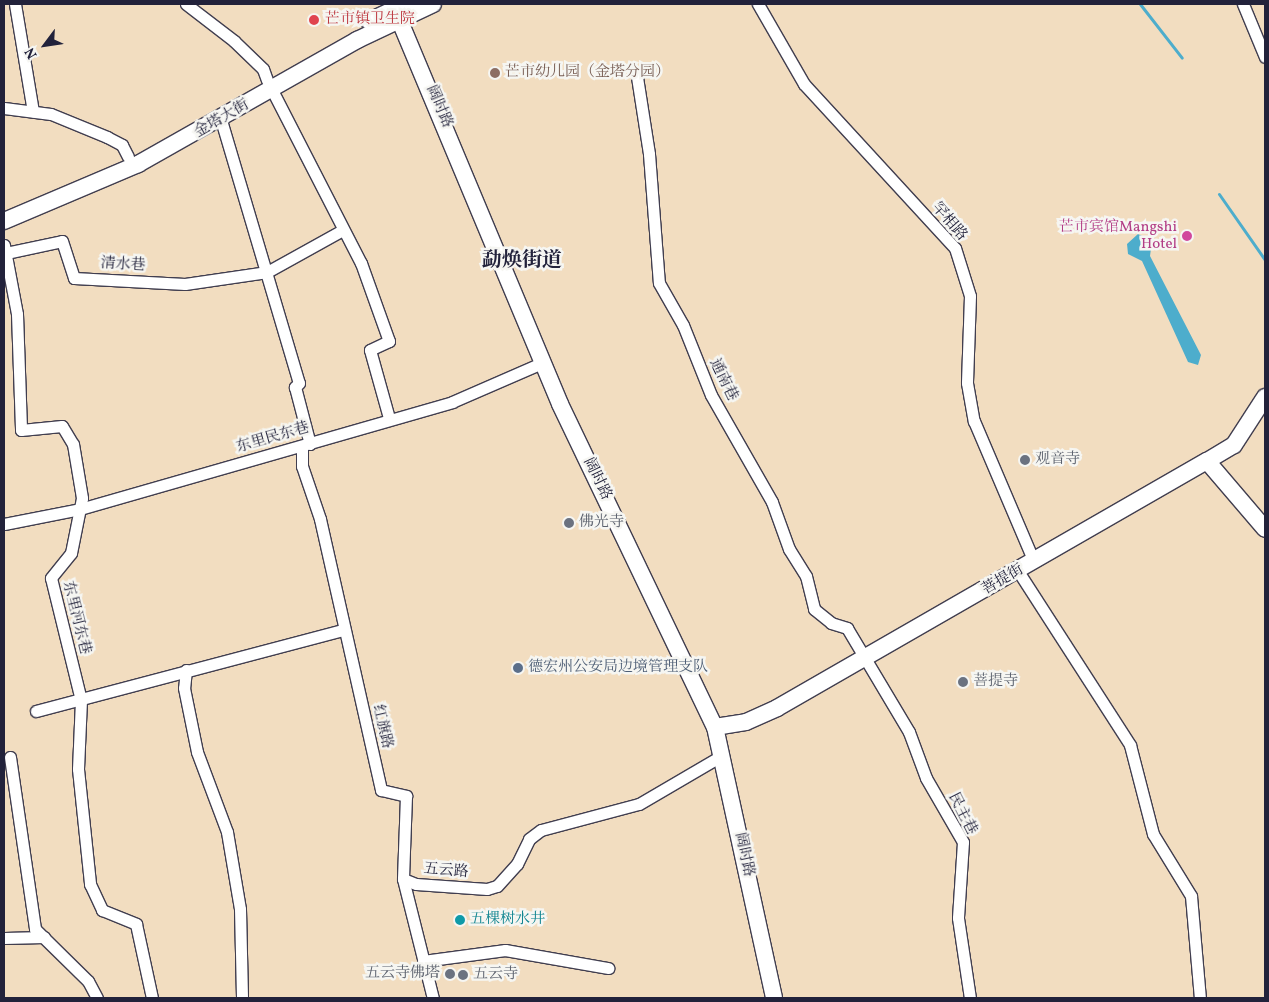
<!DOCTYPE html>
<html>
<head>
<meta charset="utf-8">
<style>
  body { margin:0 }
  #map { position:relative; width:1269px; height:1002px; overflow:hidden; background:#f2ddc0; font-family:Vollkorn,"Noto Serif SC",serif }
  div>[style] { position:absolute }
  .water>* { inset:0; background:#4dadcc }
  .stream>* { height:3px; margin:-1.5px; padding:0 1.5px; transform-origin:1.5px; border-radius:1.5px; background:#4dadcc }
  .roads { filter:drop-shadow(1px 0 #413e4f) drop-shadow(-1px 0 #413e4f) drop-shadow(0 1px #413e4f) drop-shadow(0 -1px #413e4f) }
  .street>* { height:11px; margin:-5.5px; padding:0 5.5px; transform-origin:5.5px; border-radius:5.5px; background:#fff }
  .secondary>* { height:16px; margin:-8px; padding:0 8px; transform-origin:8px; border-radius:8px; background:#fff }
  .dots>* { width:14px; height:14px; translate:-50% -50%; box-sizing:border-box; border:2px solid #f6f6f2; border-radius:50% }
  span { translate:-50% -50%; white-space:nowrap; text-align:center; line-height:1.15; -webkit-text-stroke:5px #f6f6f2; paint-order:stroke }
  .health-label { font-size:15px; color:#be3a42 }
  .left { translate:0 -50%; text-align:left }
  .education-label { font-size:15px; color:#785e54 }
  .street-label { font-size:15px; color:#22223b }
  .hotel-label { font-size:15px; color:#b23c85 }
  .right { translate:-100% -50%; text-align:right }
  .worship-label { font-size:15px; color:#5b616d }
  .service-label { font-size:15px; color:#4e5e75 }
  .culture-label { font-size:15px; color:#0d838f }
  .district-label { font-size:20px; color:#22223b; font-weight:700 }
  .frame { position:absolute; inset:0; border:5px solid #22223b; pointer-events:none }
  .north { position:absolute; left:20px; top:20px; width:50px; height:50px; -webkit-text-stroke:4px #f6f6f2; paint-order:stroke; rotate:239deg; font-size:14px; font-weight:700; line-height:20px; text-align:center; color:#22223b }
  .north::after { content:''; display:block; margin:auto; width:18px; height:22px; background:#22223b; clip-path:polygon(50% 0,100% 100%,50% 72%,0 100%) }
</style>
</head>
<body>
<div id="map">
  <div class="water">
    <div style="clip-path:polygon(1138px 234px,1152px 241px,1150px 256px,1201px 355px,1198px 365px,1188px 362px,1142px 261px,1128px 254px,1127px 244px)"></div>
  </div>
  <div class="stream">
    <div style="left:1140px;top:4px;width:68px;rotate:52.1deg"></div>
    <div style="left:1219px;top:194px;width:80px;rotate:55.1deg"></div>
  </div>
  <div class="roads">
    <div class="street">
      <div style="left:15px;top:4px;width:109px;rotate:80.5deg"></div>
      <div style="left:186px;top:4px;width:61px;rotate:37.6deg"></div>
      <div style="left:234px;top:41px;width:40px;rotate:44deg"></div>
      <div style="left:263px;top:69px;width:12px;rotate:70deg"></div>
      <div style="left:758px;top:4px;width:92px;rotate:60.1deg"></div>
      <div style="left:804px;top:84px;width:223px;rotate:47.4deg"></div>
      <div style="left:955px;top:248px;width:50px;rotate:72.6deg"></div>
      <div style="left:970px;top:296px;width:87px;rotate:92deg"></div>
      <div style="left:967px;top:383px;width:39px;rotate:80deg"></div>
      <div style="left:974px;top:421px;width:153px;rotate:66.9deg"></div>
      <div style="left:1243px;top:4px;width:57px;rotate:67.5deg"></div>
      <div style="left:637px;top:77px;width:78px;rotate:81.1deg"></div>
      <div style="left:649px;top:154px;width:129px;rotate:85.6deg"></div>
      <div style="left:659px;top:283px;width:48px;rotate:60.3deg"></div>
      <div style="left:683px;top:325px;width:75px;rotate:68.2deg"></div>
      <div style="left:711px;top:395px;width:123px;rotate:60.3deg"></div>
      <div style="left:772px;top:502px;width:50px;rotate:70.1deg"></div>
      <div style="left:789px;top:549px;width:32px;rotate:58deg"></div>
      <div style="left:806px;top:576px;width:34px;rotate:76deg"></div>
      <div style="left:814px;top:609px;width:22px;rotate:39deg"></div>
      <div style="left:831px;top:623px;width:17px;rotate:17deg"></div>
      <div style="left:847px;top:628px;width:121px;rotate:59.2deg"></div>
      <div style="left:909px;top:732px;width:49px;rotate:69.7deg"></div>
      <div style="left:926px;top:778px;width:74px;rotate:60deg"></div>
      <div style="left:963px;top:842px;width:76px;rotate:93.8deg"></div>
      <div style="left:958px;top:918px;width:81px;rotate:81.5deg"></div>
      <div style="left:272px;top:90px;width:195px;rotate:62.8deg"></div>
      <div style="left:361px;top:263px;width:83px;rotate:70.3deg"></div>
      <div style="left:389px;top:341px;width:21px;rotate:155deg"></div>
      <div style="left:370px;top:350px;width:71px;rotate:74.4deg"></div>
      <div style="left:4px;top:108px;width:47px;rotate:7.3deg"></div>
      <div style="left:51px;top:114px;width:61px;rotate:22.3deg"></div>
      <div style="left:107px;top:137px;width:17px;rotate:28deg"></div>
      <div style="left:122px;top:145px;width:13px;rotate:63deg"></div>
      <div style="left:221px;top:120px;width:274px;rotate:73.5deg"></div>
      <div style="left:299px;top:383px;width:6px;rotate:135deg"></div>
      <div style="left:295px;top:387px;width:59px;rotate:75.3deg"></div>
      <div style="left:4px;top:245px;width:70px;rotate:79.3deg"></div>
      <div style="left:17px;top:314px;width:116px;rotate:88deg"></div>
      <div style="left:21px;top:430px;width:41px;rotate:-5.6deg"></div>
      <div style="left:62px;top:426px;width:21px;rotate:59deg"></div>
      <div style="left:73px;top:444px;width:55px;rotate:80.5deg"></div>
      <div style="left:82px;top:498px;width:56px;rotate:101.3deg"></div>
      <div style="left:71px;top:553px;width:32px;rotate:129deg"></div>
      <div style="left:51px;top:578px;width:126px;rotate:76.2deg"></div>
      <div style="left:81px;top:700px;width:69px;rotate:92.5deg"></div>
      <div style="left:78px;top:769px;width:116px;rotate:84deg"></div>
      <div style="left:90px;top:884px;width:29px;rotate:65deg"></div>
      <div style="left:102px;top:910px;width:37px;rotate:22deg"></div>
      <div style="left:136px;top:924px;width:76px;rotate:77.8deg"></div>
      <div style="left:6px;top:253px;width:57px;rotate:-12.1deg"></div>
      <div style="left:62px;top:241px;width:39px;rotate:72deg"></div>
      <div style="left:74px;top:278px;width:111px;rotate:3.1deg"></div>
      <div style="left:185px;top:284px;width:83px;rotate:-8.3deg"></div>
      <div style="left:267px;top:272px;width:85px;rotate:-29deg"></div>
      <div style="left:302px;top:447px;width:19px;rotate:90deg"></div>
      <div style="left:302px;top:466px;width:56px;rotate:71.2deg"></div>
      <div style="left:320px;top:519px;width:278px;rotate:77.3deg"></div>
      <div style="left:381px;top:790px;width:26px;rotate:13deg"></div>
      <div style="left:406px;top:796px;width:83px;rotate:92.1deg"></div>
      <div style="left:403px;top:879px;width:123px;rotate:75.9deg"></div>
      <div style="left:4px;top:524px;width:77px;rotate:-11.2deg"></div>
      <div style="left:80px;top:509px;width:387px;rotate:-16deg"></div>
      <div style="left:452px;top:402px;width:100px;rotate:-23.5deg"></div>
      <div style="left:1018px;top:571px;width:207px;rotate:57.2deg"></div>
      <div style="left:1130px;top:745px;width:92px;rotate:75.5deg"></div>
      <div style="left:1153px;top:834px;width:73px;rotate:58.5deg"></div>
      <div style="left:1191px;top:896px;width:102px;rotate:85deg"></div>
      <div style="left:186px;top:670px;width:18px;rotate:96deg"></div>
      <div style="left:184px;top:688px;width:65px;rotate:78.5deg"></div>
      <div style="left:197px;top:752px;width:85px;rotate:69.4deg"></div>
      <div style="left:227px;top:832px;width:78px;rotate:80.4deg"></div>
      <div style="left:240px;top:909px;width:89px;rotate:88.7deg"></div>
      <div style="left:36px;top:711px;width:317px;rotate:-14.8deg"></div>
      <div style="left:10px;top:757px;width:174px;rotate:81.7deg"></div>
      <div style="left:35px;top:929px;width:74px;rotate:44.5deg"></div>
      <div style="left:88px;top:981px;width:19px;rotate:62deg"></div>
      <div style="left:403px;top:879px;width:14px;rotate:21deg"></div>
      <div style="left:416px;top:884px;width:71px;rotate:4deg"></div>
      <div style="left:487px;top:889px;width:10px;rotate:-17deg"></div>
      <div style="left:497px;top:886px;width:30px;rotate:-48deg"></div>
      <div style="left:517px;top:864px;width:28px;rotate:-64deg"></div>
      <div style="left:529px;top:839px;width:15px;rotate:-37deg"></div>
      <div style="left:541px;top:830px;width:101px;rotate:-14.9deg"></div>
      <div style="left:639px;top:804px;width:97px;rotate:-30.3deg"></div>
      <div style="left:4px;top:938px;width:40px;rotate:-1.4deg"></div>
      <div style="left:423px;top:961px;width:83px;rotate:-7.6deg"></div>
      <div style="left:505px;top:950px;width:105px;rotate:9.9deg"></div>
    </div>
    <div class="secondary">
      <div style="left:399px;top:19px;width:417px;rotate:67.3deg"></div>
      <div style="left:560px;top:404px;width:358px;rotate:64.4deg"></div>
      <div style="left:715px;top:727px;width:277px;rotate:77.7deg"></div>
      <div style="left:369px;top:21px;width:40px;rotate:-25deg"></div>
      <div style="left:4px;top:221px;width:146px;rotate:-23deg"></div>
      <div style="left:138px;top:164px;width:252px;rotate:-29.5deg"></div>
      <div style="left:357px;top:40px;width:84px;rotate:-25.3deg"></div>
      <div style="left:1207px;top:461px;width:89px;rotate:49.5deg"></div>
      <div style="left:715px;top:727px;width:31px;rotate:-9deg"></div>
      <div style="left:746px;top:722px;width:34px;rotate:-24deg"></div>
      <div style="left:777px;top:708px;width:496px;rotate:-29.9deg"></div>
      <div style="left:1207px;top:461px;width:31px;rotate:-31deg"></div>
      <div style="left:1234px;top:445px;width:57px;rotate:-57.1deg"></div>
    </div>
  </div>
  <div class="dots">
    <div style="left:314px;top:20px;background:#e0444e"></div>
    <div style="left:495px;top:73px;background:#8d6e63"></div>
    <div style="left:1187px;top:236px;background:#d1479c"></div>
    <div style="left:1025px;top:460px;background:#6b7280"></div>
    <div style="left:569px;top:523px;background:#6b7280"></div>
    <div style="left:518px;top:668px;background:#5c6f8a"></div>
    <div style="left:963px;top:682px;background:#6b7280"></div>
    <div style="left:460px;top:920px;background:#0f9aa8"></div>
    <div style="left:450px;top:974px;background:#6b7280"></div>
    <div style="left:463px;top:975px;background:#6b7280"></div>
  </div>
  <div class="health-label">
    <span class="left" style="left:325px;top:20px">芒市镇卫生院</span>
  </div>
  <div class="education-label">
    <span class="left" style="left:505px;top:73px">芒市幼儿园（金塔分园）</span>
  </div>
  <div class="street-label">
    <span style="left:439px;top:107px;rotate:67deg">阔时路</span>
    <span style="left:222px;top:119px;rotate:-30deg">金塔大街</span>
    <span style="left:949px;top:222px;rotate:49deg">罕相路</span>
    <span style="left:123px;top:265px;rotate:3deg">清水巷</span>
    <span style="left:723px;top:380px;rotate:64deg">通南巷</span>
    <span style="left:273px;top:438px;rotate:-16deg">东里民东巷</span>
    <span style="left:597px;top:479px;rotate:64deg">阔时路</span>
    <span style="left:1003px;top:580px;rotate:-30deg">菩提街</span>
    <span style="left:76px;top:618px;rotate:76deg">东里河东巷</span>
    <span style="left:382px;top:727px;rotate:77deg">红旗路</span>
    <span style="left:962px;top:814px;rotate:63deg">民主巷</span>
    <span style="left:744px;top:855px;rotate:78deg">阔时路</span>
    <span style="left:446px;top:871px;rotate:5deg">五云路</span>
  </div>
  <div class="hotel-label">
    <span class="right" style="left:1177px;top:236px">芒市宾馆Mangshi<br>Hotel</span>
  </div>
  <div class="worship-label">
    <span class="left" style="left:1035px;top:460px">观音寺</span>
    <span class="left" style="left:579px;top:523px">佛光寺</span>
    <span class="left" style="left:973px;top:682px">菩提寺</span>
    <span class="right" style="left:440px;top:974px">五云寺佛塔</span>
    <span class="left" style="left:473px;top:975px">五云寺</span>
  </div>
  <div class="service-label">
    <span class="left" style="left:528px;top:668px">德宏州公安局边境管理支队</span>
  </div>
  <div class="culture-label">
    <span class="left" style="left:470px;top:920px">五棵树水井</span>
  </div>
  <div class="district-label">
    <span style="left:522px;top:261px">勐焕街道</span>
  </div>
  <div class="frame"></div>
  <div class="north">N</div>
</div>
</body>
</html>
